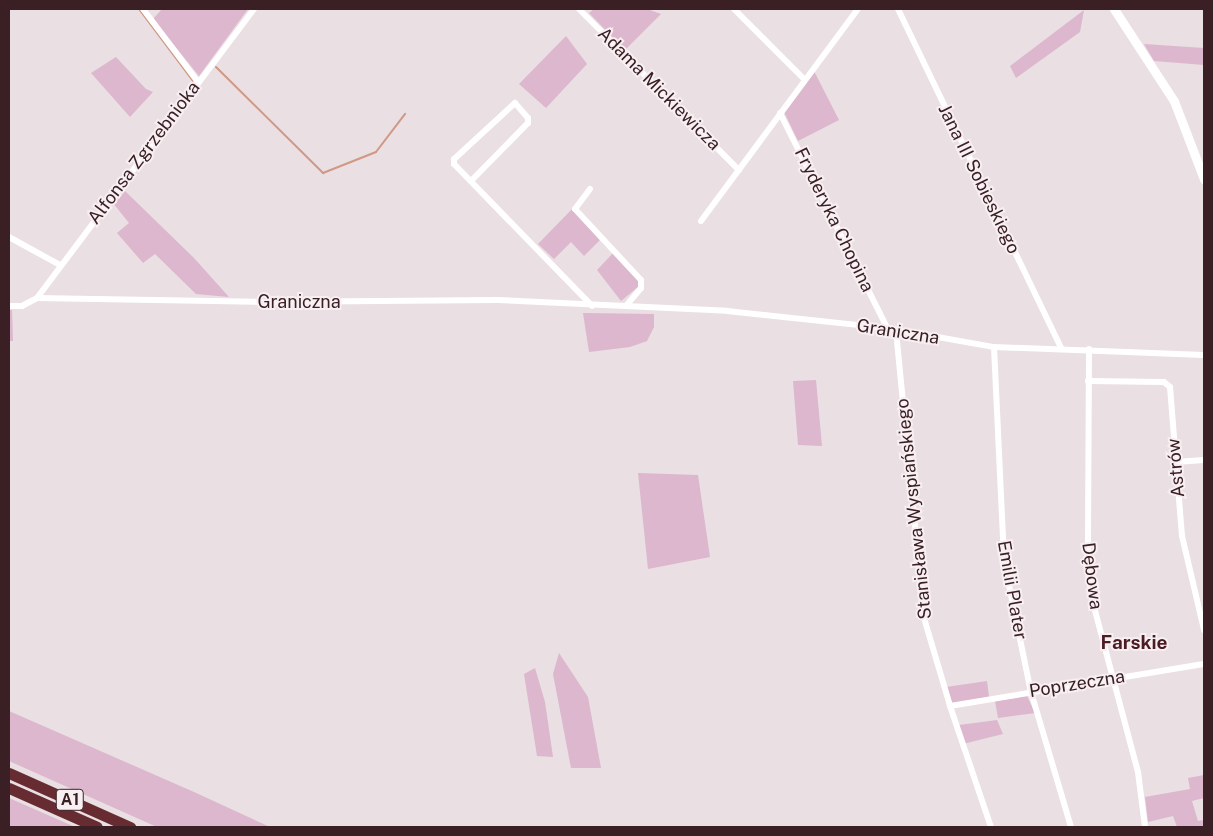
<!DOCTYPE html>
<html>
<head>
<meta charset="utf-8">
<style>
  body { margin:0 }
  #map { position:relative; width:1213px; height:836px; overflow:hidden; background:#eadfe3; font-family:"Public Sans",sans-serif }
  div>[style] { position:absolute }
  .green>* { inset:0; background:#dcb7ce }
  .stream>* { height:2px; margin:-1px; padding:0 1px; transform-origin:1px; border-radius:1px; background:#d09885 }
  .street>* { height:6px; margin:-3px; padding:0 3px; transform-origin:3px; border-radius:3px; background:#fff }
  .secondary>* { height:9px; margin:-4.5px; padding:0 4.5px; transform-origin:4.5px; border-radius:4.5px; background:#fff }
  .highway>* { height:11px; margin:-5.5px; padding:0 5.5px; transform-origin:5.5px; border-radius:5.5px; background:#662c32 }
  span { translate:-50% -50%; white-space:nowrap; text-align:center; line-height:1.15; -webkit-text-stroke:4px #f7eff2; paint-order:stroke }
  .shield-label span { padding:1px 4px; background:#f7eff2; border:1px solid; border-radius:4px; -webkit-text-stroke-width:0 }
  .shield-label { font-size:16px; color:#3a2024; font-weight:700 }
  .street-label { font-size:18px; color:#3a2024 }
  .neighbourhood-label { font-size:19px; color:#4c1c23; font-weight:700 }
  .frame { position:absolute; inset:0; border:10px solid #3a2024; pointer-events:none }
</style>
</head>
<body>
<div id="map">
  <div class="green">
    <div style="clip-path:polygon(162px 9px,248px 9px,199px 76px,153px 19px)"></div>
    <div style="clip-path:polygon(594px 9px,647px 9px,661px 14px,625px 50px,589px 13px)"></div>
    <div style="clip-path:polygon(1084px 10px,1080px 32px,1016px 78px,1010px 66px)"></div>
    <div style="clip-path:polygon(566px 36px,587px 64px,546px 108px,519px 84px)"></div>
    <div style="clip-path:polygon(1144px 44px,1204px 48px,1204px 65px,1154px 61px)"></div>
    <div style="clip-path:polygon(116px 57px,146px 89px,153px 92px,130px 117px,91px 73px)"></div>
    <div style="clip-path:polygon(814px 71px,839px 120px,798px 141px,784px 112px)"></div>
    <div style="clip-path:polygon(124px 190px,194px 258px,229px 297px,196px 294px,155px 254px,143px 263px,117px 233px,129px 223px,113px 203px)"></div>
    <div style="clip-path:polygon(572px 209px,601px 239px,584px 256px,571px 242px,554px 259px,538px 244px)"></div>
    <div style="clip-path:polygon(614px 252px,639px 281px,639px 286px,621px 301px,597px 270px)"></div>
    <div style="clip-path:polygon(9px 310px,12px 310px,13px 341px,9px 341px)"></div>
    <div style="clip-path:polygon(583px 313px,654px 314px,654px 327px,647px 341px,630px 347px,589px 352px)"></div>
    <div style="clip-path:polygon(816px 380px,822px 446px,798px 445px,793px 381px)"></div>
    <div style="clip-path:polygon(638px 473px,698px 475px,710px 557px,648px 569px)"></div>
    <div style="clip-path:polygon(559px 653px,588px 697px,601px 768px,571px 768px,553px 674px)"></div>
    <div style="clip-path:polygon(535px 668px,545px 702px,553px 757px,537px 756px,524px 674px)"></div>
    <div style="clip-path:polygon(987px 681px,989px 697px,950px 704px,946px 687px)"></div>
    <div style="clip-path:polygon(1027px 696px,1035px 713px,998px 718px,995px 701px)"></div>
    <div style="clip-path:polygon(9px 711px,194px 792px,270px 827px,157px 827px,9px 761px)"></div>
    <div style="clip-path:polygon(997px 720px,1003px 734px,963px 744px,959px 725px)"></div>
    <div style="clip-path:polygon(1204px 775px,1204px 798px,1192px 801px,1198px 821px,1204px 820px,1204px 827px,1177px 827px,1173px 816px,1148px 822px,1145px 797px,1190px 789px,1188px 778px)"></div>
    <div style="clip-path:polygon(9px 798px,75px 827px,9px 827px)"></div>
  </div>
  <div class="stream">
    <div style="left:139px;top:9px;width:90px;rotate:53.1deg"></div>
    <div style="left:216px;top:67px;width:151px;rotate:44.7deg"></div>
    <div style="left:323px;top:173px;width:57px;rotate:-21.6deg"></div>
    <div style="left:376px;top:152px;width:48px;rotate:-52.7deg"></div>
  </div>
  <div class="street">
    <div style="left:143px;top:9px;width:91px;rotate:53deg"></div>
    <div style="left:579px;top:9px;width:227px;rotate:45.2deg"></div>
    <div style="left:734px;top:9px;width:99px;rotate:45deg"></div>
    <div style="left:898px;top:9px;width:376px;rotate:64.3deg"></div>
    <div style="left:780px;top:113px;width:240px;rotate:63.5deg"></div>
    <div style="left:471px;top:181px;width:81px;rotate:-45.5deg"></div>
    <div style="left:528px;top:123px;width:5px;rotate:-90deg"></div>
    <div style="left:528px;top:118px;width:20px;rotate:-131deg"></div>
    <div style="left:515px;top:103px;width:83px;rotate:137.4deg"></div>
    <div style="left:454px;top:159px;width:5px;rotate:90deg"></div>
    <div style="left:454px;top:164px;width:198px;rotate:45.8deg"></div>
    <div style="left:590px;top:189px;width:25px;rotate:127deg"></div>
    <div style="left:575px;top:209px;width:97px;rotate:47.1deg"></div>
    <div style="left:641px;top:280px;width:8px;rotate:90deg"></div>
    <div style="left:641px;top:288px;width:23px;rotate:130deg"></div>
    <div style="left:701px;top:221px;width:264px;rotate:-53.5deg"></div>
    <div style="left:9px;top:237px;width:58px;rotate:28.8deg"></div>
    <div style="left:37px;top:298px;width:361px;rotate:-53.1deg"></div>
    <div style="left:9px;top:306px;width:13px"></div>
    <div style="left:22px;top:306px;width:17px;rotate:-28deg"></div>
    <div style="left:37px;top:298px;width:228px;rotate:1deg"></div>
    <div style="left:265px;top:302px;width:232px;rotate:-0.5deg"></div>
    <div style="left:497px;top:300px;width:230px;rotate:2.7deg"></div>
    <div style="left:727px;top:311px;width:161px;rotate:6.1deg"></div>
    <div style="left:887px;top:328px;width:109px;rotate:10.1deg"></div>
    <div style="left:994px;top:347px;width:210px;rotate:2.2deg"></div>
    <div style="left:896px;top:331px;width:288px;rotate:84.4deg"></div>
    <div style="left:924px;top:618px;width:92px;rotate:73.5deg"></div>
    <div style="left:950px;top:706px;width:128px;rotate:71.3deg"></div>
    <div style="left:994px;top:347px;width:214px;rotate:87.3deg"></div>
    <div style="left:1004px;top:561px;width:134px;rotate:78.4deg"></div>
    <div style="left:1031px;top:692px;width:141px;rotate:73.5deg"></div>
    <div style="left:1089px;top:349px;width:224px;rotate:90.3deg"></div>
    <div style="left:1088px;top:573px;width:30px;rotate:81deg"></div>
    <div style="left:1093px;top:603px;width:175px;rotate:75.1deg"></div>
    <div style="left:1138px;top:772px;width:55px;rotate:82.7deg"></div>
    <div style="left:1088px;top:381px;width:76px;rotate:0.8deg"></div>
    <div style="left:1164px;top:382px;width:8px;rotate:40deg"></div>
    <div style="left:1170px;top:387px;width:149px;rotate:85.4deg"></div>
    <div style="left:1182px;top:536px;width:97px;rotate:76.8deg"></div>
    <div style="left:1176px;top:462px;width:28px;rotate:-4deg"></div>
    <div style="left:950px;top:706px;width:257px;rotate:-9.4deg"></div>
  </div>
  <div class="secondary">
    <div style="left:1114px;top:9px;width:110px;rotate:56.9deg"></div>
    <div style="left:1174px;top:101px;width:84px;rotate:69deg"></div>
  </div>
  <div class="highway">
    <div style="left:9px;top:773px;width:133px;rotate:24.1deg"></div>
    <div style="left:9px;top:788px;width:96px;rotate:23.9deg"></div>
  </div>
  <div class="shield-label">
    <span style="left:70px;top:800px">A1</span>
  </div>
  <div class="street-label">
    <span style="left:659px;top:89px;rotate:45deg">Adama Mickiewicza</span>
    <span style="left:144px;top:153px;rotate:-53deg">Alfonsa Zgrzebnioka</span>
    <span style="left:979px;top:179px;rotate:64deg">Jana III Sobieskiego</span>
    <span style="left:834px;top:220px;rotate:64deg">Fryderyka Chopina</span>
    <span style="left:299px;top:302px">Graniczna</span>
    <span style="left:898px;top:332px;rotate:9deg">Graniczna</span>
    <span style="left:1176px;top:468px;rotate:-95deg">Astrów</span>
    <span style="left:914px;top:509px;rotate:-96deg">Stanisława Wyspiańskiego</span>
    <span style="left:1092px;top:576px;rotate:83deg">Dębowa</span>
    <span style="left:1012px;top:590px;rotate:80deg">Emilii Plater</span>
    <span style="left:1077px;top:684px;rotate:-9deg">Poprzeczna</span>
  </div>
  <div class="neighbourhood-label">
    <span style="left:1134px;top:643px">Farskie</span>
  </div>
  <div class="frame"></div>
</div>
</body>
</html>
